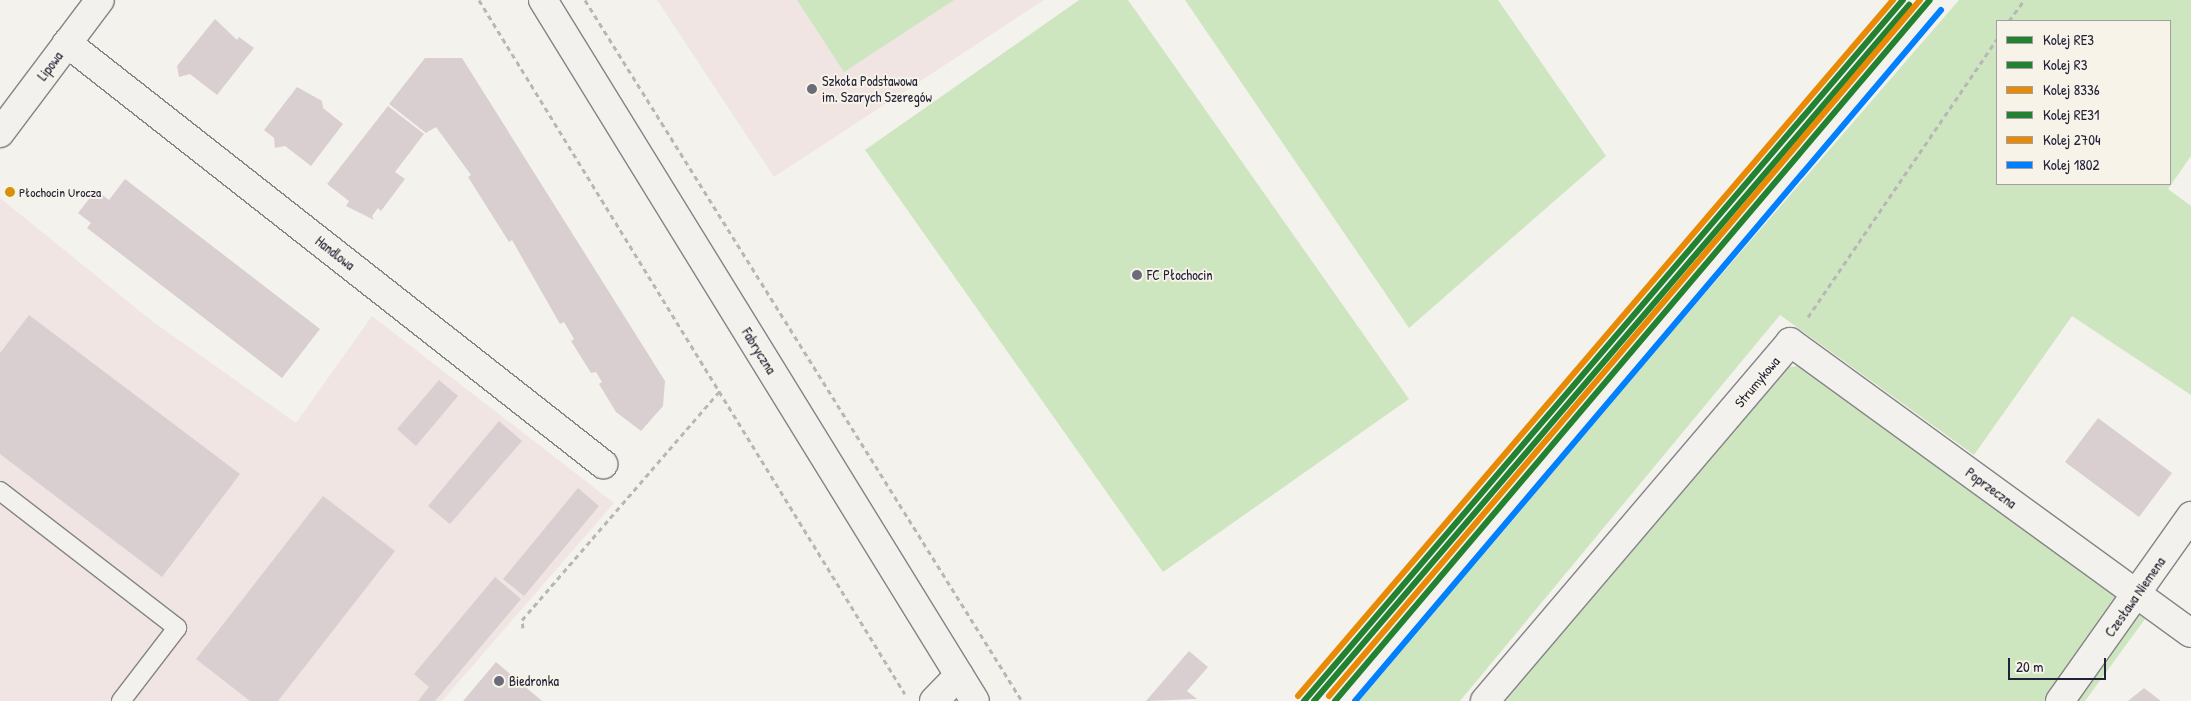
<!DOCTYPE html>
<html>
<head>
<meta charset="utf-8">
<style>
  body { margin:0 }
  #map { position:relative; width:2191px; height:701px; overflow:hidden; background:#f4f2ec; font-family:"Patrick Hand",sans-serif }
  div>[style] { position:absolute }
  .built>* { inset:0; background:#f0e5e2 }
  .green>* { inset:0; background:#cde6c0 }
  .building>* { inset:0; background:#dacfd0 }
  .path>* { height:3px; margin-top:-1.5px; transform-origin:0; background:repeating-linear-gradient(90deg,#b8b6b6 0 5px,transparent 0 9px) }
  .roads { filter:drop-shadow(1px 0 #858486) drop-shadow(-1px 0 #858486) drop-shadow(0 1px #858486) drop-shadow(0 -1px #858486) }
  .lane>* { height:18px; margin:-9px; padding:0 9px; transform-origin:9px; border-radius:9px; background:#f2f1ed }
  .street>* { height:28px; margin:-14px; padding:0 14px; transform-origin:14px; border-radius:14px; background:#f2f1ed }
  .secondary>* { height:28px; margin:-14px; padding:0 14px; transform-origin:14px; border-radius:14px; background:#f2f1ed }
  .rail-1>* { height:6px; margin:-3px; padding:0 3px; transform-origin:3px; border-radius:3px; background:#238132 }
  .rail-2>* { height:6px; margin:-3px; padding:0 3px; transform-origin:3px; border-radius:3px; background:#238132 }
  .rail-3>* { height:6px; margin:-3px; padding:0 3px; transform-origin:3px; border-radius:3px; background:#e98a06 }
  .rail-4>* { height:6px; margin:-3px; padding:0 3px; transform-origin:3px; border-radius:3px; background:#238132 }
  .rail-5>* { height:6px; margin:-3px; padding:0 3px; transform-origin:3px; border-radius:3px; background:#e98a06 }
  .rail-6>* { height:6px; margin:-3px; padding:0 3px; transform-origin:3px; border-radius:3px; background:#0080ff }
  .dots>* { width:14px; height:14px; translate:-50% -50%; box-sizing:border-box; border:2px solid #f7f3e8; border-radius:50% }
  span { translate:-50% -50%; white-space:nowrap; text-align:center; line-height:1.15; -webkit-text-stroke:4px #f7f3e8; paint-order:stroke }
  .bus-label { font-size:13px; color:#22223b }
  .left { translate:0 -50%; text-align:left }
  .street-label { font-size:14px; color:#22223b }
  .poi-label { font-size:14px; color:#22223b }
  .legend { position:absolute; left:1996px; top:20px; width:175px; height:165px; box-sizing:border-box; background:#f7f3e8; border:1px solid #a29fa3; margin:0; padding:6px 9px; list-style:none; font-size:15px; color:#22223b }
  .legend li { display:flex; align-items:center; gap:10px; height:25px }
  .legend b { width:25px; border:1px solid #a29fa3 }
  .scale { position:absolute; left:2008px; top:658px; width:98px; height:22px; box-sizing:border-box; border:2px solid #22223b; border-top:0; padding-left:6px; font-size:15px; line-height:18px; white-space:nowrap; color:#22223b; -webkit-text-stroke:4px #f7f3e8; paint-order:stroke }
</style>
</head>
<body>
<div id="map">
  <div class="built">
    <div style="clip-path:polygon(657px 0,1044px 0,774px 177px)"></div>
    <div style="clip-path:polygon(0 198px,152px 321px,296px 423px,372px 316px,614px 503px,442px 701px,0 701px)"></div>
  </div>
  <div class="green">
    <div style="clip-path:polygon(797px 0,954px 0,844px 72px)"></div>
    <div style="clip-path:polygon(1079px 0,1128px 0,1409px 399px,1163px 572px,865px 150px)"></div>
    <div style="clip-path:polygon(1185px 0,1498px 0,1606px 156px,1409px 328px)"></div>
    <div style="clip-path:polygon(evenodd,1959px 0,2191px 0,2191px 156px,2168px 189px,2191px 206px,2191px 395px,2072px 316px,1974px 455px,1780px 315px,1460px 701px,1352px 701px,1959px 0,1997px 21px,2170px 21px,2170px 184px,1997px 184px,1997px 21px)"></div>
    <div style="clip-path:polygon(1811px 365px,2145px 619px,2085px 701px,1499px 701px,1788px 367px)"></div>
  </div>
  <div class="building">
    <div style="clip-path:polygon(215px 19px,237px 40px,239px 37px,254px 48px,217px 95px,190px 74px,179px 77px,177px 66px)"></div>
    <div style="clip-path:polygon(425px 58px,462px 58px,665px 381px,663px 406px,641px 431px,616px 412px,599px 384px,602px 382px,596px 372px,591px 373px,571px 341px,574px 339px,564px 322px,560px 324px,512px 240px,509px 242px,468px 177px,471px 175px,436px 127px,426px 133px,389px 104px)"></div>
    <div style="clip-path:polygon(297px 87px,322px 101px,323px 108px,343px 124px,311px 166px,285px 146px,275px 148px,274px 138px,264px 130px)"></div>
    <div style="clip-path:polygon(388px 106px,424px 134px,395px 172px,405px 179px,381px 211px,378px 208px,372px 216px,374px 220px,346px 206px,349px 201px,327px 184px)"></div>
    <div style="clip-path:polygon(125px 179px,320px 329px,282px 378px,87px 228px,91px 223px,78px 213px,96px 190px,109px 200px)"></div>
    <div style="clip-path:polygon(29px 315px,240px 474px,162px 577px,0 454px,0 353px)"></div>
    <div style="clip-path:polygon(439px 380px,458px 396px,416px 446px,397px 429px)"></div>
    <div style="clip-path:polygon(2098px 418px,2172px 473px,2139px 517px,2065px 462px)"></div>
    <div style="clip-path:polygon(499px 421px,522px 441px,450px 524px,428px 506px)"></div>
    <div style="clip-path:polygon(578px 488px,599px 506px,524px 596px,503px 579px)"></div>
    <div style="clip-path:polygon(323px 496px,395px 551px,278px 701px,250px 701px,196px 659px)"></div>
    <div style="clip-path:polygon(495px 577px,521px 599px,435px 701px,418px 701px,429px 687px,414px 674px)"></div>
    <div style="clip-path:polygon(1189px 651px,1208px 667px,1187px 691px,1197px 699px,1146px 701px)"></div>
    <div style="clip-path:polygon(496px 662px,542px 701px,463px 701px)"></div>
    <div style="clip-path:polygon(2144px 688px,2161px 701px,2128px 701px)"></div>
  </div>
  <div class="path">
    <div style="left:479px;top:0;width:814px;rotate:58.46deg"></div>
    <div style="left:585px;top:0;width:826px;rotate:58.06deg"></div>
    <div style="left:2009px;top:21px;width:26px;rotate:-54deg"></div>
    <div style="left:1808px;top:317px;width:336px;rotate:-55.8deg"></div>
    <div style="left:523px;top:628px;width:8px;rotate:-97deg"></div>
    <div style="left:522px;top:620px;width:303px;rotate:-49.2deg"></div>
  </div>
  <div class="roads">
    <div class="lane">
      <div style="left:0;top:491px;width:224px;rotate:37.7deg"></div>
      <div style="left:177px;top:628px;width:92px;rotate:127.5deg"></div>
    </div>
    <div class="street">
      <div style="left:67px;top:43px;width:682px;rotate:38.15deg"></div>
      <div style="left:934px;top:701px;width:36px;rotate:-46deg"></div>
      <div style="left:1485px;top:701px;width:471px;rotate:-49.6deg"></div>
      <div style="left:1790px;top:342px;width:495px;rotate:36deg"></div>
      <div style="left:2060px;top:701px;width:227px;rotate:-54.7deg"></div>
    </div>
    <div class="secondary">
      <div style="left:543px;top:0;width:823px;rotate:58.36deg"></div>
      <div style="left:0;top:133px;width:166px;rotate:-53.1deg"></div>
    </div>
  </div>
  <div class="rail-1">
    <div style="left:1304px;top:701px;width:922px;rotate:-49.49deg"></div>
  </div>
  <div class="rail-2">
    <div style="left:1314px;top:701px;width:916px;rotate:-49.47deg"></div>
  </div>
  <div class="rail-3">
    <div style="left:1298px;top:696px;width:916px;rotate:-49.47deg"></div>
  </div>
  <div class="rail-4">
    <div style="left:1335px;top:701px;width:919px;rotate:-49.68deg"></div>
  </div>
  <div class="rail-5">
    <div style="left:1329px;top:696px;width:913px;rotate:-49.66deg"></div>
  </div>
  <div class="rail-6">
    <div style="left:1355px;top:701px;width:906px;rotate:-49.7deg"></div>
  </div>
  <div class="dots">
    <div style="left:812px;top:89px;background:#6c6b79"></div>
    <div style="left:10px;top:192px;background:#d79209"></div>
    <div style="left:1137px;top:275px;background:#6c6b79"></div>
    <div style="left:499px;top:681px;background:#6c6b79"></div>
  </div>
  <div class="bus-label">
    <span class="left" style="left:19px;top:192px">Płochocin Urocza</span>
  </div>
  <div class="street-label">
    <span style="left:50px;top:66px;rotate:-53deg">Lipowa</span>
    <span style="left:335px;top:253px;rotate:38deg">Handlowa</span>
    <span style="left:759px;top:351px;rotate:58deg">Fabryczna</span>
    <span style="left:1757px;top:382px;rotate:-50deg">Strumykowa</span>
    <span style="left:1991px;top:488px;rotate:36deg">Poprzeczna</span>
    <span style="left:2135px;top:597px;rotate:-55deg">Czesława Niemena</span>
  </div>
  <div class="poi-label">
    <span class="left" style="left:822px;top:89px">Szkoła Podstawowa<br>im. Szarych Szeregów</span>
    <span class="left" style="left:1147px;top:275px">FC Płochocin</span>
    <span class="left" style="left:509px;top:681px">Biedronka</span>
  </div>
  <ul class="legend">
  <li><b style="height:6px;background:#238132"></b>Kolej RE3</li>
  <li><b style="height:6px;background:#238132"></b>Kolej R3</li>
  <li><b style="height:6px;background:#e98a06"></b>Kolej 8336</li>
  <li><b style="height:6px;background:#238132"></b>Kolej RE31</li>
  <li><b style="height:6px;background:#e98a06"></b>Kolej 2704</li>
  <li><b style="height:6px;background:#0080ff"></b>Kolej 1802</li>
  </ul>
  <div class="scale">20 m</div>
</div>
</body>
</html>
